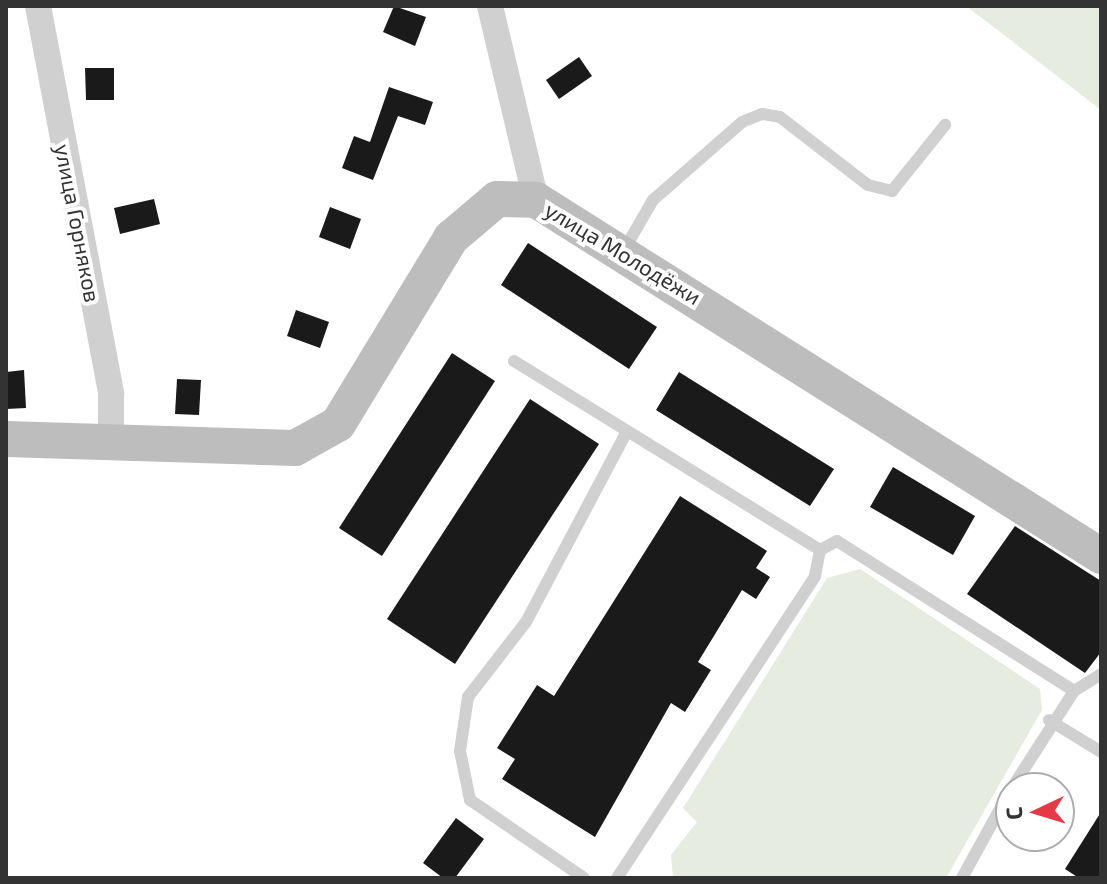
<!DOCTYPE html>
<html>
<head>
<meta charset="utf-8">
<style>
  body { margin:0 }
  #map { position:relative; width:1107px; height:884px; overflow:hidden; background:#fff; font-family:"Exo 2",sans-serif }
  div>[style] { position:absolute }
  .green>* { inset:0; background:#e6ecdf }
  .building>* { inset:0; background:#1a1a1a }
  .lane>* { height:12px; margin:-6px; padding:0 6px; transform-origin:6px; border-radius:6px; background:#d0d0d0 }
  .street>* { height:26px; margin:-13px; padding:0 13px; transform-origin:13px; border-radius:13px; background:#d0d0d0 }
  .secondary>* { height:36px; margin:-18px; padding:0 18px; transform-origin:18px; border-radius:18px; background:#bdbdbd }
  span { translate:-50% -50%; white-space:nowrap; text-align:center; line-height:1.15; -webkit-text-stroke:8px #fff; paint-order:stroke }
  .street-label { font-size:22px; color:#333 }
  .frame { position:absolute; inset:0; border:8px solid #333; pointer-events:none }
  .north { position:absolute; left:995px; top:772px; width:80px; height:80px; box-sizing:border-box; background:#fff; border:2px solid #adadad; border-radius:50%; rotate:266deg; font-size:22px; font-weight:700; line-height:32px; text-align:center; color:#333 }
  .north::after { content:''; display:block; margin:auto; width:28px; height:36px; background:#e63946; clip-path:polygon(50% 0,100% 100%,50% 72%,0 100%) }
</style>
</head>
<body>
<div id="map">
  <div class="green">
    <div style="clip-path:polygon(966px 6px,1101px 6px,1101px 110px,999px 31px)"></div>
    <div style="clip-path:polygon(860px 569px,1040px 689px,1042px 710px,946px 878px,673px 878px,671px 855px,697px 822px,683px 808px,827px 578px)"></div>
  </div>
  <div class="building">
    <div style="clip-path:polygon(394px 6px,426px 17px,415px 46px,383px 32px)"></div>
    <div style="clip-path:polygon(579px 57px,592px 76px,559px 99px,546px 80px)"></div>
    <div style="clip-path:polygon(85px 68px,114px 68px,114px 100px,86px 100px)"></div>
    <div style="clip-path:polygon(389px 87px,433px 102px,425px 125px,398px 116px,373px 180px,342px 168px,354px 136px,370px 142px)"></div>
    <div style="clip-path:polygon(154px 199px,160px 224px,120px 234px,114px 208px)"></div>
    <div style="clip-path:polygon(330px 207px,361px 219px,350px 249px,319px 237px)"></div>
    <div style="clip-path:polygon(528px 243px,657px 327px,629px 369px,501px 285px)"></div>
    <div style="clip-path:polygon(296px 310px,329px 322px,320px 348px,287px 336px)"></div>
    <div style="clip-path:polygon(452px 353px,495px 381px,382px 556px,339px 528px)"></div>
    <div style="clip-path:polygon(24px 370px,26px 408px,6px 409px,6px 372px)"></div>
    <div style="clip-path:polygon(679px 372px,834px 469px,810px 506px,656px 410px)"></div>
    <div style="clip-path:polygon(177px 379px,201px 380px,199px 415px,175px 414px)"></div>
    <div style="clip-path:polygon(530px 399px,599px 444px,455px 664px,387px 619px)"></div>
    <div style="clip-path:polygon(893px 467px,975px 516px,953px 555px,870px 507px)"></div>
    <div style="clip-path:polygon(680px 496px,767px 551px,756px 568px,770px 577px,756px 599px,742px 590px,698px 662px,711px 670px,685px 712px,671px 703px,595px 837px,502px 779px,515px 759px,497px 748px,537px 685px,554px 696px)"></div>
    <div style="clip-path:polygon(1015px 526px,1101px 581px,1101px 652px,1085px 673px,967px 594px)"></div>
    <div style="clip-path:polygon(1101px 812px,1101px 878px,1079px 878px,1065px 869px)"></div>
    <div style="clip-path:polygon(456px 818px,484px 839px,455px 878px,443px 878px,423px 863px)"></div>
  </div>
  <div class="lane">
    <div style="left:624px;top:250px;width:58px;rotate:-59.9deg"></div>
    <div style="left:653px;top:200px;width:118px;rotate:-41.2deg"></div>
    <div style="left:742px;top:122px;width:22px;rotate:-22deg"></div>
    <div style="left:762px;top:114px;width:18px;rotate:9deg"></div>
    <div style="left:780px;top:117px;width:111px;rotate:37.7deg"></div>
    <div style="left:868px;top:185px;width:25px;rotate:14deg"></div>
    <div style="left:892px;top:191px;width:85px;rotate:-51.2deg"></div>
    <div style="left:514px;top:361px;width:360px;rotate:31.7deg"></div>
    <div style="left:820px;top:550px;width:19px;rotate:-28deg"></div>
    <div style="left:837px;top:541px;width:280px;rotate:32.3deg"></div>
    <div style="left:1074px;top:691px;width:32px;rotate:-32deg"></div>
    <div style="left:1049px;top:720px;width:61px;rotate:31.6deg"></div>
    <div style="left:1012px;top:788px;width:115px;rotate:-57.4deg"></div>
    <div style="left:584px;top:878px;width:138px;rotate:-145.6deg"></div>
    <div style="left:470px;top:800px;width:50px;rotate:-101.5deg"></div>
    <div style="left:460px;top:751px;width:55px;rotate:-81.6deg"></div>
    <div style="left:468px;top:697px;width:95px;rotate:-52.3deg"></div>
    <div style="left:526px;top:622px;width:216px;rotate:-62.1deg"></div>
    <div style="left:617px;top:878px;width:361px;rotate:-56.7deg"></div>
    <div style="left:815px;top:576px;width:26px;rotate:-79deg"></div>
    <div style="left:962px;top:878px;width:102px;rotate:-61.2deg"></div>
  </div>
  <div class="street">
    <div style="left:38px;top:6px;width:395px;rotate:79.3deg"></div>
    <div style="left:111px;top:394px;width:46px;rotate:90deg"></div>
    <div style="left:490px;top:6px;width:199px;rotate:76.7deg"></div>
  </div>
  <div class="secondary">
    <div style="left:6px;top:439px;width:289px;rotate:1.8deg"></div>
    <div style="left:295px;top:448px;width:49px;rotate:-29.2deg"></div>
    <div style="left:338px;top:424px;width:218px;rotate:-58.7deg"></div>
    <div style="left:451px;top:238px;width:60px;rotate:-40.3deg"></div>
    <div style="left:497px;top:199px;width:39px;rotate:1deg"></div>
    <div style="left:536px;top:200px;width:668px;rotate:32.21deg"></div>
  </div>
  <div class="street-label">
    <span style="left:78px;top:223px;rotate:79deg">улица Горняков</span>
    <span style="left:623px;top:253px;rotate:31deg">улица Молодёжи</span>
  </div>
  <div class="frame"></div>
  <div class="north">С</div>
</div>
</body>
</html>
